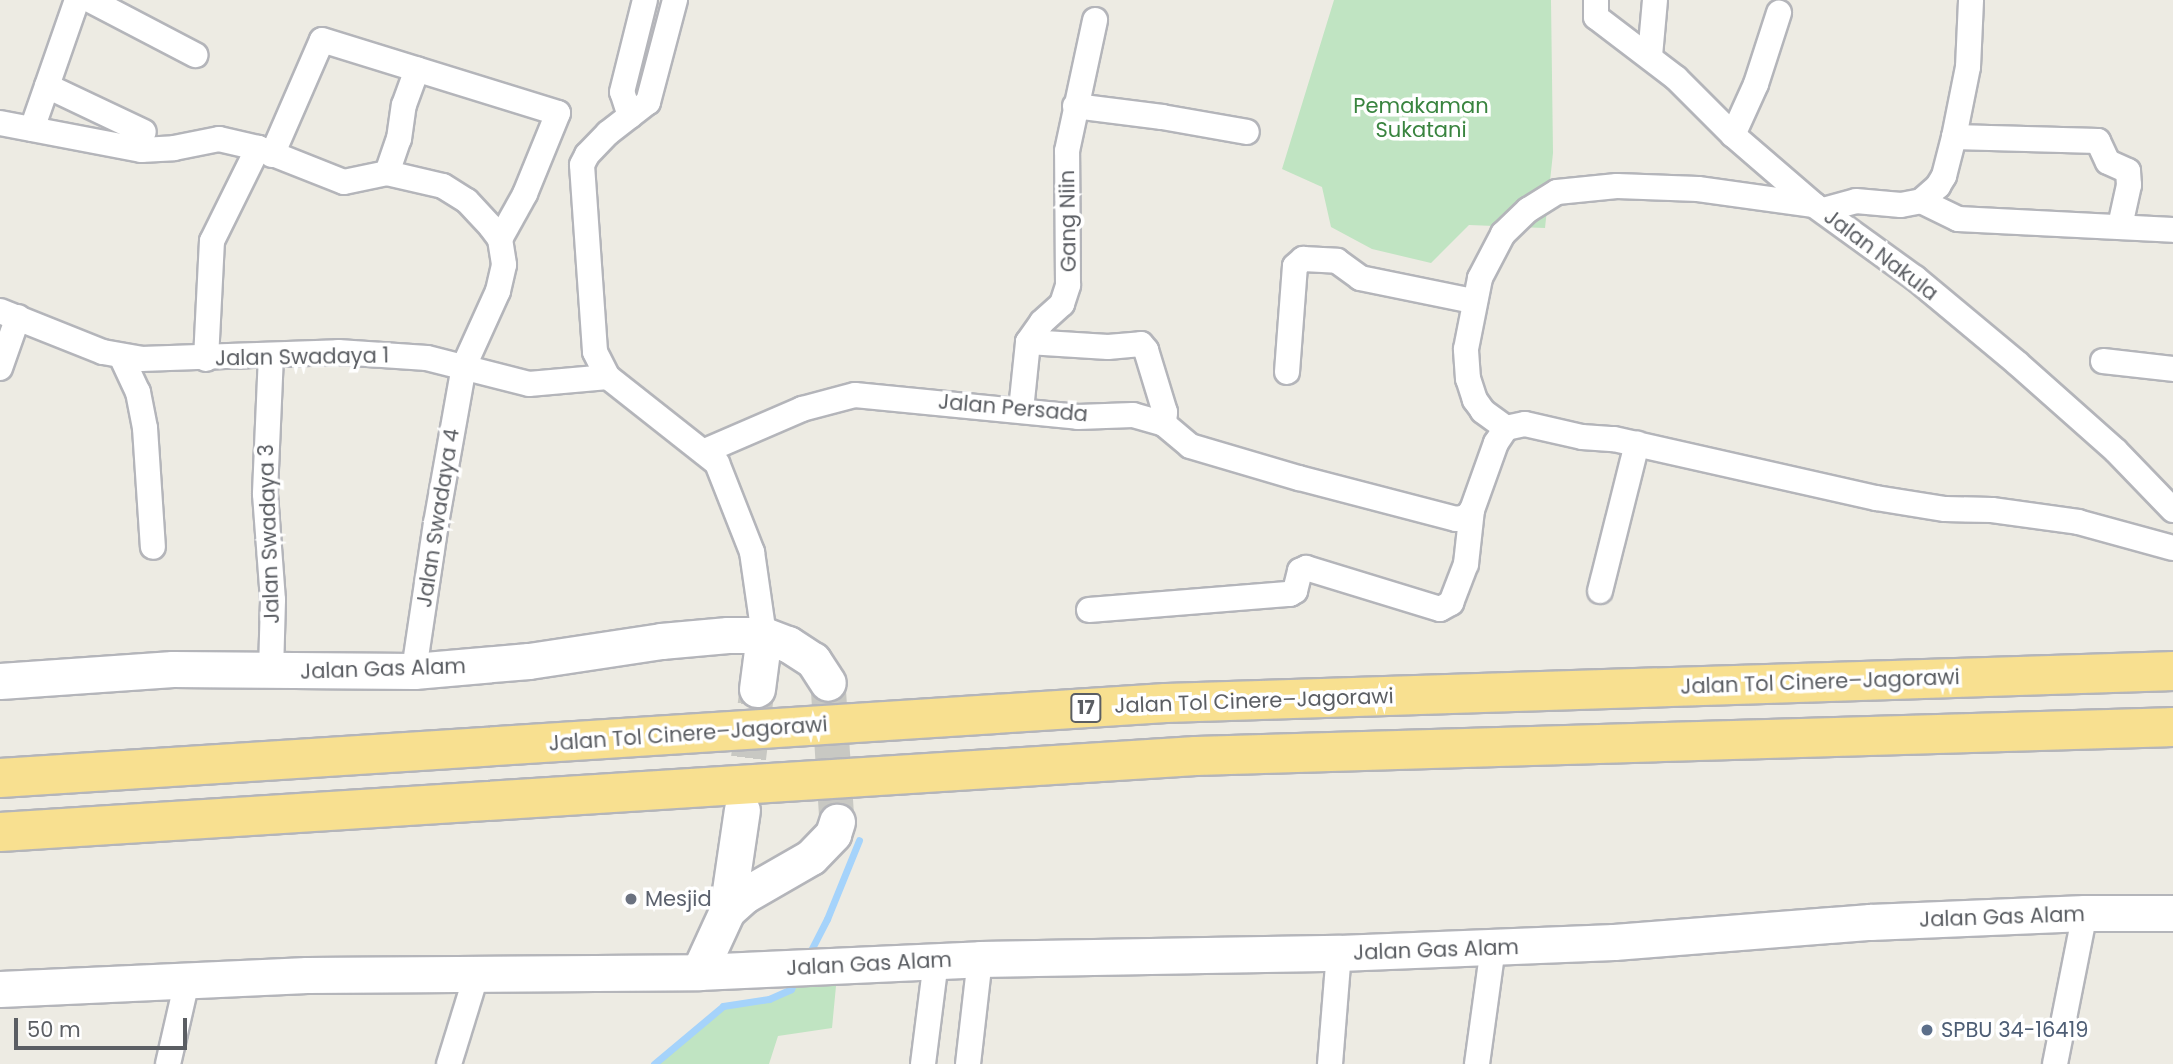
<!DOCTYPE html>
<html>
<head>
<meta charset="utf-8">
<style>
  body { margin:0 }
  #map { position:relative; width:2173px; height:1064px; overflow:hidden; background:#edebe3; font-family:Poppins,sans-serif }
  div>[style] { position:absolute }
  .green>* { inset:0; background:#c0e4c2 }
  .stream>* { height:7px; margin:-3.5px; padding:0 3.5px; transform-origin:3.5px; border-radius:3.5px; background:#a5d3fb }
  .secondary-tunnel>* { height:35px; margin-top:-17.5px; transform-origin:0; background:repeating-linear-gradient(90deg,#c8c8c3 0 35px,transparent 0 53px) }
  .roads { filter:drop-shadow(2px 0 #b4b5ba) drop-shadow(-2px 0 #b4b5ba) drop-shadow(0 2px #b4b5ba) drop-shadow(0 -2px #b4b5ba) }
  .street>* { height:24px; margin:-12px; padding:0 12px; transform-origin:12px; border-radius:12px; background:#fff }
  .secondary>* { height:35px; margin:-17.5px; padding:0 17.5px; transform-origin:17.5px; border-radius:17.5px; background:#fff }
  .highway>* { height:38px; margin:-19px; padding:0 19px; transform-origin:19px; border-radius:19px; background:#f8e090 }
  .dots>* { width:19px; height:19px; translate:-50% -50%; box-sizing:border-box; border:4px solid #fff; border-radius:50% }
  span { translate:-50% -50%; white-space:nowrap; text-align:center; line-height:1.15; -webkit-text-stroke:7px #fff; paint-order:stroke }
  .shield-label span { padding:2px 5px; background:#fff; border:2px solid; border-radius:5px; -webkit-text-stroke-width:0 }
  .shield-label { font-size:19px; color:#5b5e63; font-weight:700 }
  .park-label { font-size:21px; color:#39843f }
  .street-label { font-size:21px; color:#5b5e63 }
  .worship-label { font-size:21px; color:#5b616d }
  .left { translate:0 -50%; text-align:left }
  .service-label { font-size:21px; color:#4e5e75 }
  .scale { position:absolute; left:14px; top:1018px; width:173px; height:32px; box-sizing:border-box; border:4px solid #5b5e63; border-top:0; padding-left:9px; font-size:21px; line-height:24px; white-space:nowrap; color:#5b5e63; -webkit-text-stroke:5px #fff; paint-order:stroke }
</style>
</head>
<body>
<div id="map">
  <div class="green">
    <div style="clip-path:polygon(1334px 0,1551px 0,1553px 153px,1545px 228px,1469px 225px,1431px 263px,1372px 249px,1331px 227px,1322px 187px,1282px 169px)"></div>
    <div style="clip-path:polygon(822px 967px,836px 986px,832px 1028px,778px 1036px,769px 1064px,654px 1064px,723px 1006px,769px 999px,791px 989px)"></div>
  </div>
  <div class="stream">
    <div style="left:807px;top:958px;width:44px;rotate:-62.9deg"></div>
    <div style="left:827px;top:919px;width:85px;rotate:-67.9deg"></div>
    <div style="left:654px;top:1064px;width:90px;rotate:-40deg"></div>
    <div style="left:723px;top:1006px;width:47px;rotate:-8.7deg"></div>
    <div style="left:769px;top:999px;width:24px;rotate:-24deg"></div>
    <div style="left:791px;top:989px;width:13px;rotate:-63deg"></div>
  </div>
  <div class="secondary-tunnel">
    <div style="left:828px;top:683px;width:139px;rotate:86.3deg"></div>
    <div style="left:742px;top:810px;width:122px;rotate:-82.9deg"></div>
  </div>
  <div class="roads">
    <div class="street">
      <div style="left:90px;top:0;width:119px;rotate:27.6deg"></div>
      <div style="left:675px;top:0;width:106px;rotate:104.8deg"></div>
      <div style="left:648px;top:102px;width:51px;rotate:142.2deg"></div>
      <div style="left:608px;top:133px;width:30px;rotate:134deg"></div>
      <div style="left:587px;top:155px;width:11px;rotate:117deg"></div>
      <div style="left:582px;top:165px;width:187px;rotate:86deg"></div>
      <div style="left:595px;top:352px;width:28px;rotate:63deg"></div>
      <div style="left:608px;top:377px;width:139px;rotate:38.3deg"></div>
      <div style="left:717px;top:463px;width:96px;rotate:68.5deg"></div>
      <div style="left:752px;top:552px;width:84px;rotate:81.8deg"></div>
      <div style="left:1596px;top:0;width:17px;rotate:90deg"></div>
      <div style="left:1596px;top:17px;width:101px;rotate:37.3deg"></div>
      <div style="left:1676px;top:78px;width:81px;rotate:45deg"></div>
      <div style="left:1733px;top:135px;width:107px;rotate:40.8deg"></div>
      <div style="left:1814px;top:205px;width:125px;rotate:35.9deg"></div>
      <div style="left:1915px;top:278px;width:133px;rotate:39.8deg"></div>
      <div style="left:2017px;top:363px;width:132px;rotate:41.6deg"></div>
      <div style="left:2116px;top:451px;width:82px;rotate:46deg"></div>
      <div style="left:1650px;top:56px;width:56px;rotate:-84.9deg"></div>
      <div style="left:47px;top:86px;width:107px;rotate:25.4deg"></div>
      <div style="left:1075px;top:106px;width:88px;rotate:7.2deg"></div>
      <div style="left:1162px;top:117px;width:86px;rotate:10deg"></div>
      <div style="left:630px;top:116px;width:25px;rotate:-108deg"></div>
      <div style="left:622px;top:92px;width:95px;rotate:-76deg"></div>
      <div style="left:0;top:123px;width:144px;rotate:10.8deg"></div>
      <div style="left:141px;top:150px;width:33px;rotate:-3deg"></div>
      <div style="left:174px;top:148px;width:46px;rotate:-11.3deg"></div>
      <div style="left:219px;top:139px;width:40px;rotate:13deg"></div>
      <div style="left:258px;top:148px;width:92px;rotate:21.6deg"></div>
      <div style="left:344px;top:182px;width:44px;rotate:-11.8deg"></div>
      <div style="left:387px;top:173px;width:57px;rotate:13.1deg"></div>
      <div style="left:443px;top:186px;width:28px;rotate:32deg"></div>
      <div style="left:467px;top:201px;width:35px;rotate:47deg"></div>
      <div style="left:491px;top:227px;width:15px;rotate:53deg"></div>
      <div style="left:500px;top:239px;width:26px;rotate:81deg"></div>
      <div style="left:504px;top:265px;width:27px;rotate:103deg"></div>
      <div style="left:498px;top:291px;width:82px;rotate:114.4deg"></div>
      <div style="left:464px;top:366px;width:159px;rotate:100.1deg"></div>
      <div style="left:436px;top:523px;width:150px;rotate:98.5deg"></div>
      <div style="left:32px;top:129px;width:137px;rotate:-70.8deg"></div>
      <div style="left:1733px;top:135px;width:56px;rotate:-65.7deg"></div>
      <div style="left:1756px;top:84px;width:75px;rotate:-72.1deg"></div>
      <div style="left:1954px;top:137px;width:144px;rotate:1.6deg"></div>
      <div style="left:2098px;top:141px;width:23px;rotate:65deg"></div>
      <div style="left:2108px;top:162px;width:22px;rotate:24deg"></div>
      <div style="left:2128px;top:171px;width:14px;rotate:86deg"></div>
      <div style="left:2129px;top:185px;width:42px;rotate:102.4deg"></div>
      <div style="left:272px;top:155px;width:125px;rotate:-66.5deg"></div>
      <div style="left:322px;top:40px;width:247px;rotate:17.2deg"></div>
      <div style="left:558px;top:113px;width:87px;rotate:112.2deg"></div>
      <div style="left:525px;top:194px;width:51px;rotate:119.1deg"></div>
      <div style="left:387px;top:173px;width:36px;rotate:-71deg"></div>
      <div style="left:399px;top:139px;width:34px;rotate:-82deg"></div>
      <div style="left:404px;top:105px;width:38px;rotate:-70deg"></div>
      <div style="left:1921px;top:201px;width:41px;rotate:25.9deg"></div>
      <div style="left:1958px;top:219px;width:215px;rotate:2.9deg"></div>
      <div style="left:1823px;top:210px;width:34px;rotate:-15deg"></div>
      <div style="left:1856px;top:201px;width:45px;rotate:5.1deg"></div>
      <div style="left:1901px;top:205px;width:20px;rotate:-11deg"></div>
      <div style="left:1921px;top:201px;width:23px;rotate:-41deg"></div>
      <div style="left:1938px;top:186px;width:12px;rotate:-59deg"></div>
      <div style="left:1944px;top:176px;width:40px;rotate:-75.6deg"></div>
      <div style="left:1954px;top:137px;width:71px;rotate:-78.7deg"></div>
      <div style="left:1968px;top:67px;width:67px;rotate:-87.4deg"></div>
      <div style="left:0;top:311px;width:111px;rotate:21.7deg"></div>
      <div style="left:103px;top:352px;width:39px;rotate:10deg"></div>
      <div style="left:141px;top:359px;width:197px;rotate:-2deg"></div>
      <div style="left:338px;top:352px;width:89px;rotate:3.9deg"></div>
      <div style="left:427px;top:358px;width:105px;rotate:14.3deg"></div>
      <div style="left:529px;top:384px;width:79px;rotate:-5.1deg"></div>
      <div style="left:1028px;top:342px;width:80px;rotate:3.6deg"></div>
      <div style="left:1108px;top:347px;width:33px;rotate:-5deg"></div>
      <div style="left:1141px;top:344px;width:8px;rotate:50deg"></div>
      <div style="left:1146px;top:350px;width:65px;rotate:73deg"></div>
      <div style="left:1165px;top:412px;width:12px;rotate:95deg"></div>
      <div style="left:271px;top:355px;width:139px;rotate:92.5deg"></div>
      <div style="left:265px;top:494px;width:106px;rotate:85.7deg"></div>
      <div style="left:273px;top:600px;width:71px;rotate:91.6deg"></div>
      <div style="left:121px;top:356px;width:40px;rotate:65deg"></div>
      <div style="left:138px;top:392px;width:37px;rotate:79deg"></div>
      <div style="left:145px;top:428px;width:119px;rotate:86.2deg"></div>
      <div style="left:206px;top:359px;width:118px;rotate:-87.1deg"></div>
      <div style="left:212px;top:241px;width:104px;rotate:-63.7deg"></div>
      <div style="left:2103px;top:361px;width:70px;rotate:6.5deg"></div>
      <div style="left:0;top:368px;width:54px;rotate:-70.6deg"></div>
      <div style="left:1287px;top:372px;width:106px;rotate:-85.7deg"></div>
      <div style="left:1295px;top:266px;width:11px;rotate:-41deg"></div>
      <div style="left:1303px;top:259px;width:34px;rotate:3deg"></div>
      <div style="left:1337px;top:261px;width:29px;rotate:36deg"></div>
      <div style="left:1360px;top:278px;width:115px;rotate:11.5deg"></div>
      <div style="left:1021px;top:410px;width:68px;rotate:-84.1deg"></div>
      <div style="left:1028px;top:342px;width:24px;rotate:-55deg"></div>
      <div style="left:1042px;top:322px;width:27px;rotate:-42deg"></div>
      <div style="left:1062px;top:304px;width:20px;rotate:-72deg"></div>
      <div style="left:1068px;top:285px;width:134px;rotate:-90.4deg"></div>
      <div style="left:1067px;top:151px;width:134px;rotate:-77.9deg"></div>
      <div style="left:1506px;top:428px;width:19px;rotate:-12deg"></div>
      <div style="left:1525px;top:424px;width:58px;rotate:12.8deg"></div>
      <div style="left:1582px;top:437px;width:32px;rotate:4deg"></div>
      <div style="left:1614px;top:439px;width:269px;rotate:12.7deg"></div>
      <div style="left:1876px;top:498px;width:70px;rotate:9.1deg"></div>
      <div style="left:1945px;top:509px;width:47px;rotate:1.2deg"></div>
      <div style="left:1992px;top:510px;width:87px;rotate:7.9deg"></div>
      <div style="left:2078px;top:522px;width:98px;rotate:15.3deg"></div>
      <div style="left:1506px;top:428px;width:29px;rotate:-144deg"></div>
      <div style="left:1483px;top:411px;width:14px;rotate:-126deg"></div>
      <div style="left:1475px;top:400px;width:22px;rotate:-108deg"></div>
      <div style="left:1468px;top:379px;width:30px;rotate:-94deg"></div>
      <div style="left:1466px;top:349px;width:72px;rotate:-78.8deg"></div>
      <div style="left:1480px;top:278px;width:50px;rotate:-62.4deg"></div>
      <div style="left:1503px;top:234px;width:35px;rotate:-44deg"></div>
      <div style="left:1528px;top:210px;width:34px;rotate:-32deg"></div>
      <div style="left:1557px;top:192px;width:60px;rotate:-5.7deg"></div>
      <div style="left:1617px;top:186px;width:81px;rotate:2.1deg"></div>
      <div style="left:1698px;top:189px;width:117px;rotate:7.9deg"></div>
      <div style="left:705px;top:451px;width:106px;rotate:-23.4deg"></div>
      <div style="left:802px;top:409px;width:55px;rotate:-14.8deg"></div>
      <div style="left:855px;top:395px;width:224px;rotate:5.6deg"></div>
      <div style="left:1078px;top:417px;width:55px;rotate:-2.1deg"></div>
      <div style="left:1133px;top:415px;width:32px;rotate:16deg"></div>
      <div style="left:1164px;top:424px;width:34px;rotate:40deg"></div>
      <div style="left:1190px;top:446px;width:114px;rotate:16.4deg"></div>
      <div style="left:1299px;top:478px;width:162px;rotate:14.6deg"></div>
      <div style="left:1456px;top:519px;width:10px;rotate:-11deg"></div>
      <div style="left:1466px;top:517px;width:9px;rotate:-49deg"></div>
      <div style="left:1472px;top:510px;width:71px;rotate:-70.3deg"></div>
      <div style="left:1496px;top:443px;width:18px;rotate:-56deg"></div>
      <div style="left:1600px;top:591px;width:152px;rotate:-75.9deg"></div>
      <div style="left:1089px;top:610px;width:202px;rotate:-4.6deg"></div>
      <div style="left:1290px;top:594px;width:6px;rotate:-31deg"></div>
      <div style="left:1295px;top:591px;width:21px;rotate:-76deg"></div>
      <div style="left:1300px;top:571px;width:7px;rotate:-27deg"></div>
      <div style="left:1306px;top:568px;width:140px;rotate:17deg"></div>
      <div style="left:1440px;top:609px;width:13px;rotate:-29deg"></div>
      <div style="left:1451px;top:603px;width:42px;rotate:-69deg"></div>
      <div style="left:1466px;top:564px;width:54px;rotate:-83.7deg"></div>
      <div style="left:168px;top:1064px;width:85px;rotate:-77.1deg"></div>
      <div style="left:449px;top:1064px;width:95px;rotate:-72.9deg"></div>
      <div style="left:923px;top:1064px;width:104px;rotate:-82.8deg"></div>
      <div style="left:968px;top:1064px;width:106px;rotate:-83.5deg"></div>
      <div style="left:1330px;top:1064px;width:111px;rotate:-85.4deg"></div>
      <div style="left:1477px;top:1064px;width:118px;rotate:-82.2deg"></div>
      <div style="left:2055px;top:1064px;width:154px;rotate:-78.8deg"></div>
    </div>
    <div class="secondary">
      <div style="left:0;top:681px;width:173px;rotate:-4deg"></div>
      <div style="left:173px;top:669px;width:241px;rotate:0.5deg"></div>
      <div style="left:414px;top:671px;width:115px;rotate:-5deg"></div>
      <div style="left:529px;top:661px;width:134px;rotate:-8.6deg"></div>
      <div style="left:661px;top:641px;width:67px;rotate:-5.1deg"></div>
      <div style="left:728px;top:635px;width:36px"></div>
      <div style="left:764px;top:635px;width:26px;rotate:21deg"></div>
      <div style="left:788px;top:644px;width:30px;rotate:33deg"></div>
      <div style="left:813px;top:660px;width:27px;rotate:57deg"></div>
      <div style="left:757px;top:689px;width:54px;rotate:-82.6deg"></div>
      <div style="left:727px;top:911px;width:102px;rotate:-81.6deg"></div>
      <div style="left:699px;top:972px;width:67px;rotate:-65.3deg"></div>
      <div style="left:727px;top:911px;width:24px;rotate:-42deg"></div>
      <div style="left:745px;top:895px;width:76px;rotate:-29.9deg"></div>
      <div style="left:811px;top:857px;width:32px;rotate:-46deg"></div>
      <div style="left:833px;top:834px;width:13px;rotate:-72deg"></div>
      <div style="left:0;top:989px;width:307px;rotate:-2.6deg"></div>
      <div style="left:307px;top:975px;width:392px;rotate:-0.4deg"></div>
      <div style="left:699px;top:972px;width:281px;rotate:-2.6deg"></div>
      <div style="left:980px;top:959px;width:359px;rotate:-1deg"></div>
      <div style="left:1339px;top:953px;width:275px;rotate:-2.3deg"></div>
      <div style="left:1614px;top:942px;width:257px;rotate:-4.5deg"></div>
      <div style="left:1870px;top:922px;width:215px;rotate:-2.4deg"></div>
      <div style="left:2085px;top:913px;width:88px"></div>
    </div>
    <div class="highway">
      <div style="left:0;top:778px;width:1168px;rotate:-3.68deg"></div>
      <div style="left:1166px;top:703px;width:1008px;rotate:-1.82deg"></div>
      <div style="left:0;top:832px;width:1198px;rotate:-3.64deg"></div>
      <div style="left:1196px;top:756px;width:977px;rotate:-1.7deg"></div>
    </div>
  </div>
  <div class="dots">
    <div style="left:631px;top:899px;background:#6b7280"></div>
    <div style="left:1927px;top:1030px;background:#5c6f8a"></div>
  </div>
  <div class="shield-label">
    <span style="left:1086px;top:708px">17</span>
  </div>
  <div class="park-label">
    <span style="left:1421px;top:118px">Pemakaman<br>Sukatani</span>
  </div>
  <div class="street-label">
    <span style="left:1068px;top:221px;rotate:-91deg">Gang Niin</span>
    <span style="left:1881px;top:255px;rotate:37deg">Jalan Nakula</span>
    <span style="left:302px;top:357px;rotate:-1deg">Jalan Swadaya 1</span>
    <span style="left:1013px;top:408px;rotate:5deg">Jalan Persada</span>
    <span style="left:438px;top:518px;rotate:-81deg">Jalan Swadaya 4</span>
    <span style="left:269px;top:534px;rotate:-92deg">Jalan Swadaya 3</span>
    <span style="left:383px;top:669px;rotate:-2deg">Jalan Gas Alam</span>
    <span style="left:1820px;top:682px;rotate:-2deg">Jalan Tol Cinere–Jagorawi</span>
    <span style="left:1254px;top:701px;rotate:-2deg">Jalan Tol Cinere–Jagorawi</span>
    <span style="left:688px;top:734px;rotate:-4deg">Jalan Tol Cinere–Jagorawi</span>
    <span style="left:2002px;top:917px;rotate:-2deg">Jalan Gas Alam</span>
    <span style="left:1436px;top:950px;rotate:-2deg">Jalan Gas Alam</span>
    <span style="left:869px;top:964px;rotate:-3deg">Jalan Gas Alam</span>
  </div>
  <div class="worship-label">
    <span class="left" style="left:645px;top:899px">Mesjid</span>
  </div>
  <div class="service-label">
    <span class="left" style="left:1941px;top:1030px">SPBU 34-16419</span>
  </div>
  <div class="scale">50 m</div>
</div>
</body>
</html>
